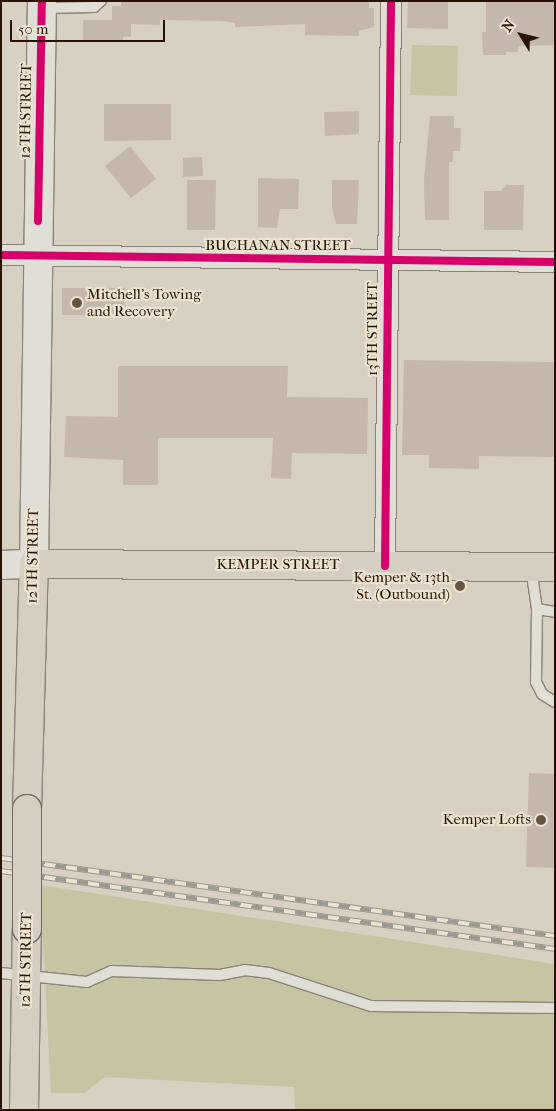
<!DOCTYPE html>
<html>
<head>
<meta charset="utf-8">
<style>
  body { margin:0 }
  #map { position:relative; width:556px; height:1111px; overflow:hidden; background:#d8d0c0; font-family:"IM FELL French Canon",serif }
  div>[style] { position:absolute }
  .green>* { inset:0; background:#c7c4a2 }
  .building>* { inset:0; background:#c5b7ac }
  .roads { filter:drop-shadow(1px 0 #8a8277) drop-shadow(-1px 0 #8a8277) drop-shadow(0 1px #8a8277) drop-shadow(0 -1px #8a8277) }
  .service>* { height:10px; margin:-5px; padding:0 5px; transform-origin:5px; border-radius:5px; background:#e1ded5 }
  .minor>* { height:20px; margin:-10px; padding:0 10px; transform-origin:10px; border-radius:10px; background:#e1ded5 }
  .secondary>* { height:28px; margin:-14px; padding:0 14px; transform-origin:14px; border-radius:14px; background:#e1ded5 }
  .primary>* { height:28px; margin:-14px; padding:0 14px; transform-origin:14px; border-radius:14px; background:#d5cec1 }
  .rail>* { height:5.5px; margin-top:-2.75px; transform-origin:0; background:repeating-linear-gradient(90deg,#ece3d0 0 11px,#9d9890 0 22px); box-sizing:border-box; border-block:1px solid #9d9890 }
  .bridges { filter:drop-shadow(1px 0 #70695f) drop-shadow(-1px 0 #70695f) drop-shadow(0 1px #70695f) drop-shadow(0 -1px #70695f) }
  .primary-bridge>* { height:28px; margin:-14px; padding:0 14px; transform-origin:14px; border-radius:14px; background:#d5cec1 }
  .cycleway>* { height:8px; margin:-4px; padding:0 4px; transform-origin:4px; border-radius:4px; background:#d6006c }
  .dots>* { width:14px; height:14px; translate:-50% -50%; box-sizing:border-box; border:2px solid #ece3d0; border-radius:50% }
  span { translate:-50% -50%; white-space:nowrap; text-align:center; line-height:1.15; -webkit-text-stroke:4.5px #ece3d0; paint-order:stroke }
  .street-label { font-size:15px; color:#271203 }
  .poi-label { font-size:15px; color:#271203 }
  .left { translate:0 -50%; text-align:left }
  .right { translate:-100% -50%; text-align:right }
  .frame { position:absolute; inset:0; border:2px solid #271203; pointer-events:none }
  .north { position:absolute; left:496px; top:10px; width:50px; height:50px; -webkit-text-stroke:4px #ece3d0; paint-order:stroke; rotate:306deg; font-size:14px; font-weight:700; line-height:20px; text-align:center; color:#271203 }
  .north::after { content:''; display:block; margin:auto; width:18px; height:22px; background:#271203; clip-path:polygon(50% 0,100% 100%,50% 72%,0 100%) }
  .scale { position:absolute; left:10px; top:20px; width:155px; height:22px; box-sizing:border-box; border:2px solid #271203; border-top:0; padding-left:6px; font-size:15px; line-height:18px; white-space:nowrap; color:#271203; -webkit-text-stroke:4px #ece3d0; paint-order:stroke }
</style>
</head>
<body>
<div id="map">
  <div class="green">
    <div style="clip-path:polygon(412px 45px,458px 46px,457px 96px,410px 95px)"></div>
    <div style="clip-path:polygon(40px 885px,555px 964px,555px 1110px,295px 1110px,294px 1087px,105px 1077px,84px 1093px,51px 1093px)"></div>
  </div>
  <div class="building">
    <div style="clip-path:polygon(121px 1px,369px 1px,369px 8px,374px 8px,374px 27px,359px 31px,359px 36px,305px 35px,305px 24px,235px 27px,235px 23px,221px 21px,165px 20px,160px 20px,160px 25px,131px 24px,131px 37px,123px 37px,123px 42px,83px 41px,83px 20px,112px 20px,112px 6px,121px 6px)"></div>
    <div style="clip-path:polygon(408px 1px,448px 1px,448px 29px,407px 28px)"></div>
    <div style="clip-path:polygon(486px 1px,555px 1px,555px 45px,518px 46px,518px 52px,506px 52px,506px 55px,483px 55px,482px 32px,486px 32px)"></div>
    <div style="clip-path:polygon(104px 104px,171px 104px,171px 140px,104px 141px)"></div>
    <div style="clip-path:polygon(359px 111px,359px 134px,325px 136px,324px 112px)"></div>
    <div style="clip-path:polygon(430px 116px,454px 116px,454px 128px,461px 128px,460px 151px,453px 151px,453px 162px,449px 162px,449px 220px,425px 220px,424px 180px)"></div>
    <div style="clip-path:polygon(130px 146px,156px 179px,131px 198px,105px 166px)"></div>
    <div style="clip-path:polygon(202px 157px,203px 176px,183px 177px,183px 158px)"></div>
    <div style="clip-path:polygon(258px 178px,299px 179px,298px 209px,280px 209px,277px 228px,258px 227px)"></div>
    <div style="clip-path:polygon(187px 180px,216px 180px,215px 230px,187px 230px)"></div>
    <div style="clip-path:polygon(332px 180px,359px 180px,357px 224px,336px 224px,332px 207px)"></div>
    <div style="clip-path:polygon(506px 185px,524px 185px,523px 230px,484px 230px,484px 191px,501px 191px)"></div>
    <div style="clip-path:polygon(62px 288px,125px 288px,124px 315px,62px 315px)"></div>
    <div style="clip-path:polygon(404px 360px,555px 362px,555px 457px,479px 456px,479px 469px,429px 468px,429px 455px,402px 455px)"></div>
    <div style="clip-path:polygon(118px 366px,288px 366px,287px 397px,368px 398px,367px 454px,292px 453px,291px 479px,271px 478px,273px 438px,158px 438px,158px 485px,123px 485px,123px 460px,64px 457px,66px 416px,118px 417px)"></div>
    <div style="clip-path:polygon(529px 773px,555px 774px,555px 868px,526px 867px)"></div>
  </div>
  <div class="roads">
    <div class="service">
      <div style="left:43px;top:8px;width:51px;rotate:-1.1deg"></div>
      <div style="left:94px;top:7px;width:9px;rotate:-41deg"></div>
      <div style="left:531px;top:568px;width:41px;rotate:81.7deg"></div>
      <div style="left:537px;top:609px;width:18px;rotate:9deg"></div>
      <div style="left:537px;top:609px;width:73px;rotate:90.8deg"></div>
      <div style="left:536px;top:682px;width:13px;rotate:63deg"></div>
      <div style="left:542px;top:694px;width:15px;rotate:32deg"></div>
      <div style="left:1px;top:973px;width:86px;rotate:6deg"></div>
      <div style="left:87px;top:982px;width:27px;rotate:-24deg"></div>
      <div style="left:112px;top:971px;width:108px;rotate:2.1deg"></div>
      <div style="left:220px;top:975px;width:25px;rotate:-11deg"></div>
      <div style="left:245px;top:970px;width:24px;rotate:7deg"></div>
      <div style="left:269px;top:973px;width:107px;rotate:17.9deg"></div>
      <div style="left:371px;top:1006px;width:184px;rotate:0.6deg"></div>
    </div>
    <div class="minor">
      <div style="left:1px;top:255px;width:554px;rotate:0.72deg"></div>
      <div style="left:385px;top:566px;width:565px;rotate:-89.39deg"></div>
    </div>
    <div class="secondary">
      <div style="left:1px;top:565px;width:33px;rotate:-2deg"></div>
      <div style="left:34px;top:564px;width:563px;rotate:-89.19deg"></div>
    </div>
    <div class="primary">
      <div style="left:27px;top:809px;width:245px;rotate:-88.4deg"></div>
      <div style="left:34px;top:564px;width:521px;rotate:0.33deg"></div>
      <div style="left:24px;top:1110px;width:181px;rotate:-89.1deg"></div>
    </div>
  </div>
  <div class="rail">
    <div style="left:1px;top:858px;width:559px;rotate:8.01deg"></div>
    <div style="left:1px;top:871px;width:559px;rotate:8.01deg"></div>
  </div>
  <div class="bridges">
    <div class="primary-bridge">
      <div style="left:27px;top:929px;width:120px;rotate:-90deg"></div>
    </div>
  </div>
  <div class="cycleway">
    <div style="left:38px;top:221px;width:220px;rotate:-89deg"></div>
    <div style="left:1px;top:255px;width:554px;rotate:0.72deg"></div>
    <div style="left:385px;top:566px;width:565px;rotate:-89.39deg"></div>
  </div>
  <div class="dots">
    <div style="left:77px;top:303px;background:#655445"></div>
    <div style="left:460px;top:586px;background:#655445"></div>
    <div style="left:541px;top:820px;background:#655445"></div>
  </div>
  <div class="street-label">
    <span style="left:26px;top:111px;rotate:-89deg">12TH STREET</span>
    <span style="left:278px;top:246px">BUCHANAN STREET</span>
    <span style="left:373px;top:329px;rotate:-90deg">13TH STREET</span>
    <span style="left:33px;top:556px;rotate:-89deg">12TH STREET</span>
    <span style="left:278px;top:565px">KEMPER STREET</span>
    <span style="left:26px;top:960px;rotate:-89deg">12TH STREET</span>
  </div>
  <div class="poi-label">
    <span class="left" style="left:87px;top:303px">Mitchell's Towing<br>and Recovery</span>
    <span class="right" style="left:450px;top:586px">Kemper &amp; 13th<br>St. (Outbound)</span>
    <span class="right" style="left:531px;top:820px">Kemper Lofts</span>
  </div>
  <div class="frame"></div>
  <div class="north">N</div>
  <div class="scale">50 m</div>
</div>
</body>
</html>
